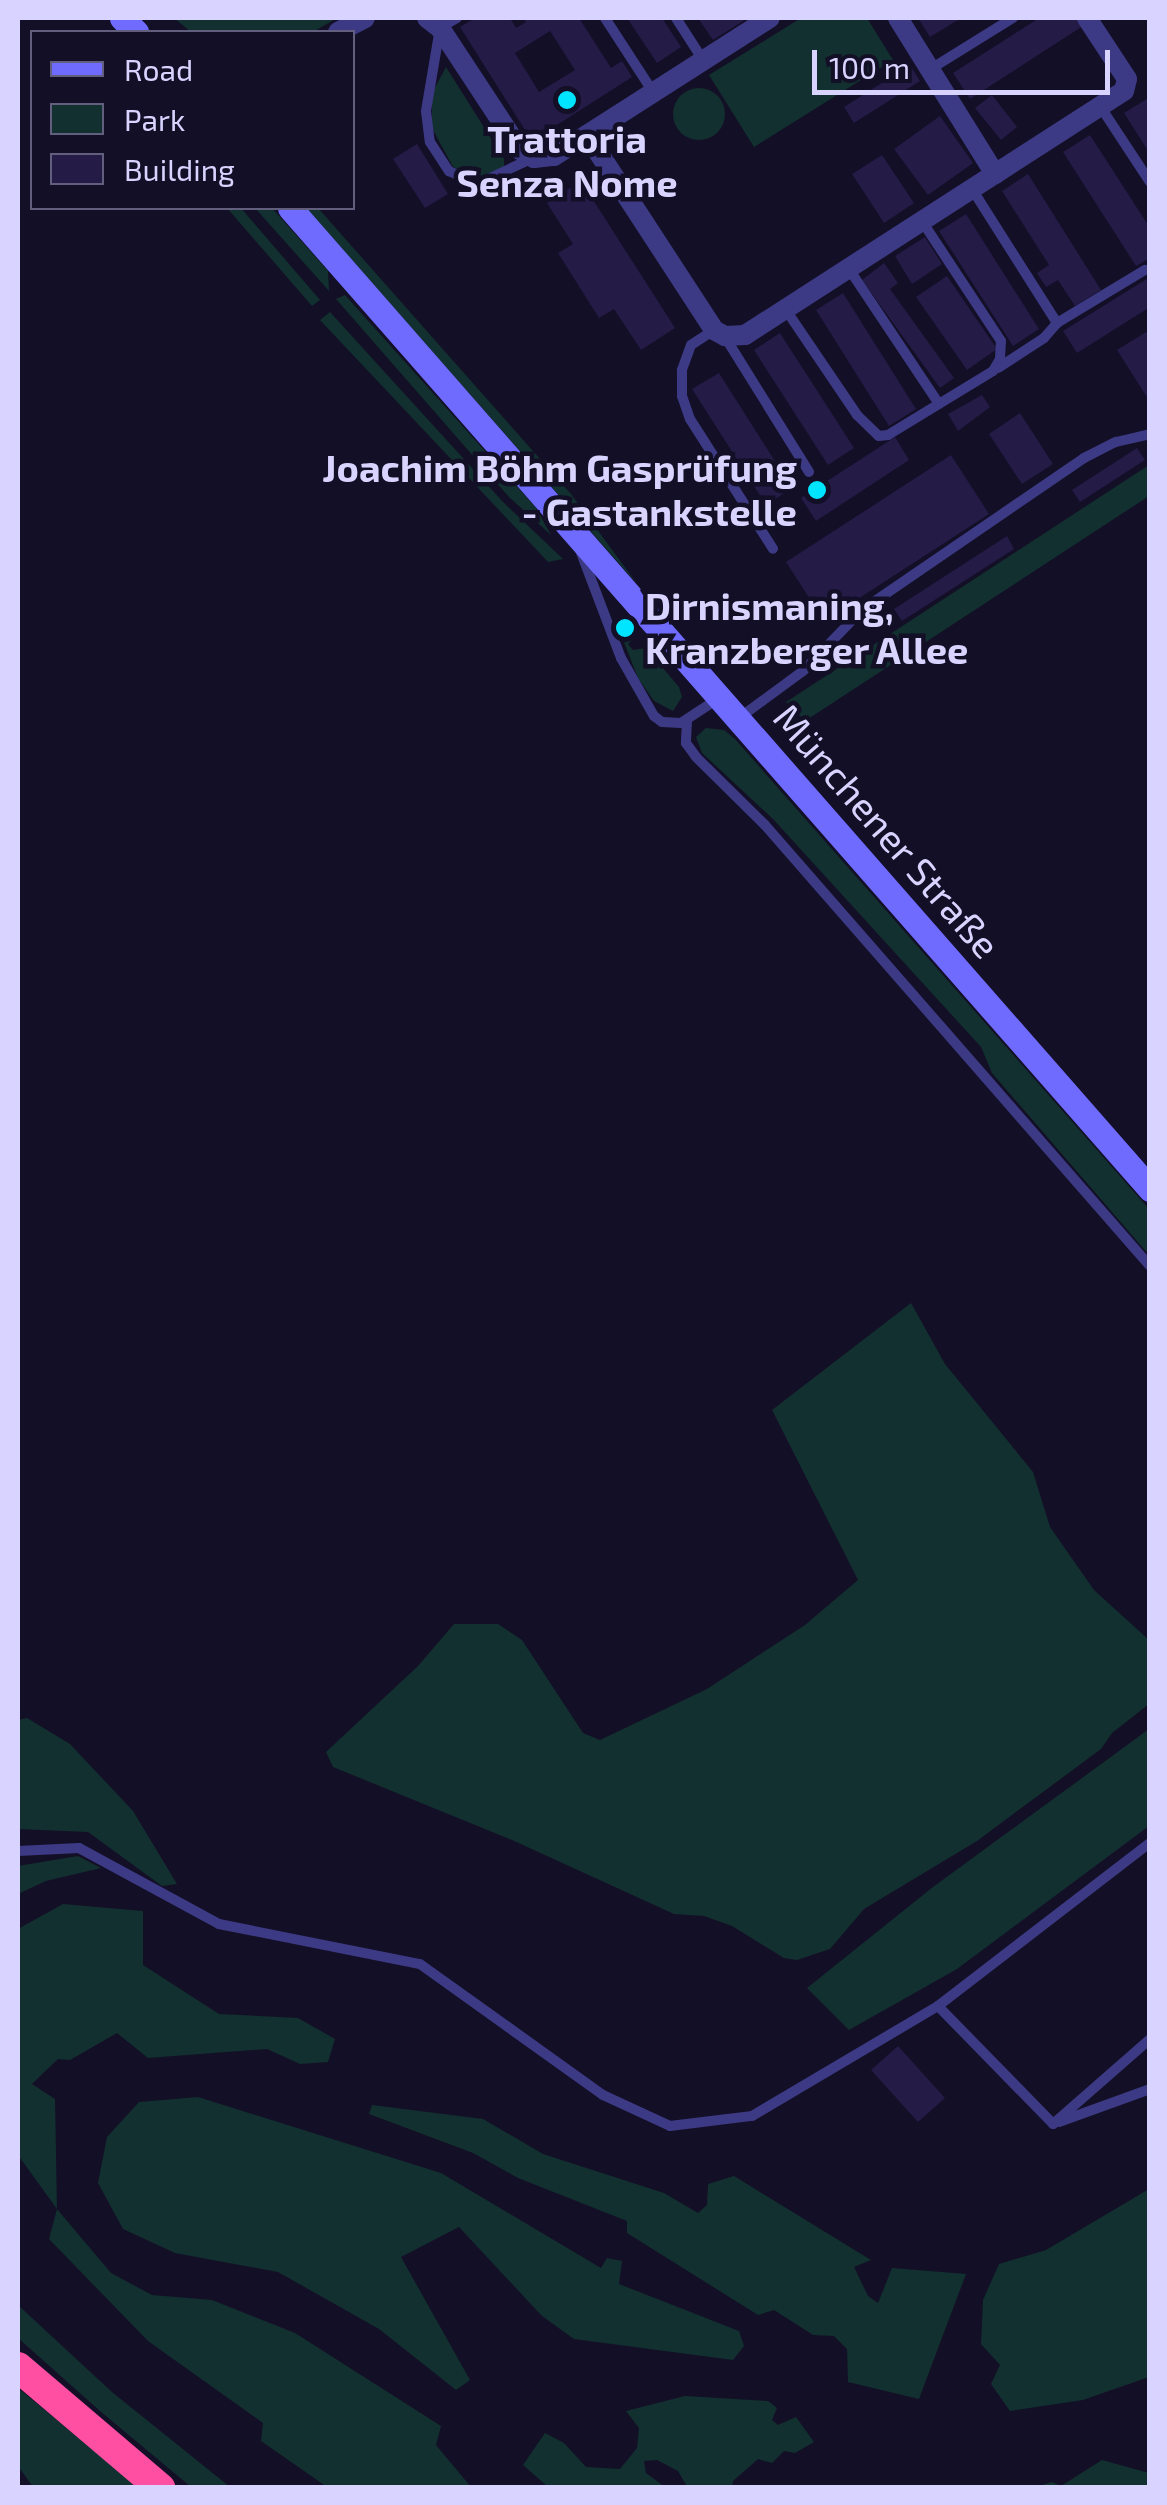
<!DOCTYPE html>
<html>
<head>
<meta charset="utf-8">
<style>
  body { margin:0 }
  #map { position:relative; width:1167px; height:2505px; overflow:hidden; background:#130f26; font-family:"Exo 2",sans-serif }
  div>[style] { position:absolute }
  .green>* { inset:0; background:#12302f }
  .round { border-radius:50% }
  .building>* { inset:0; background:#241b47 }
  .service>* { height:10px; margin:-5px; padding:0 5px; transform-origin:5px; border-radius:5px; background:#3d3a85 }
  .minor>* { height:20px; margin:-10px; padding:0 10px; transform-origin:10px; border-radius:10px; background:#3d3a85 }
  .secondary>* { height:25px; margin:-12.5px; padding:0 12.5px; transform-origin:12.5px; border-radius:12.5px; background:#6f6bff }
  .motorway>* { height:30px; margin:-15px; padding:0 15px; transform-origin:15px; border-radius:15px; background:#ff4fa3 }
  .dots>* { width:28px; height:28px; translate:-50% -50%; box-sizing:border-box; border:5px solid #130f26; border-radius:50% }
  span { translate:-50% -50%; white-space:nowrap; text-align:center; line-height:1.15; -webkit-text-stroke:9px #130f26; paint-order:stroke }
  .poi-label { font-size:38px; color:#d9d4ff; font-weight:700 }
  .right { translate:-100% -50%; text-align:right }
  .left { translate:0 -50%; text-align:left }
  .street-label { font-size:38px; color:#d9d4ff }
  .frame { position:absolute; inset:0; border:20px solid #d9d4ff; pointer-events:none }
  .legend { position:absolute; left:30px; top:30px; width:325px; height:180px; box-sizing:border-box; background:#130f26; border:2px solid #625e7d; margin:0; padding:12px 18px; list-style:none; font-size:30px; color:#d9d4ff }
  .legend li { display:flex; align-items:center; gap:20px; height:50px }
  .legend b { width:50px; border:2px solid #625e7d }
  .scale { position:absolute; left:812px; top:50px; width:298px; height:45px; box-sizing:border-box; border:5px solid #d9d4ff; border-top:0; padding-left:12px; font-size:30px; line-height:35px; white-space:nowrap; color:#d9d4ff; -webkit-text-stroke:8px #130f26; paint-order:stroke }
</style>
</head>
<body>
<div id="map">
  <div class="green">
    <div style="clip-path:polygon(174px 18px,337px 18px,313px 32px,191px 32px)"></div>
    <div style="clip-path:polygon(801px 18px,867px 18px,893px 60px,754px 147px,709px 75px)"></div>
    <div style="clip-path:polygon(446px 67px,504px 159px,504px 167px,478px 178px,453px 167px,432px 128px,432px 93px)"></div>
    <div class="round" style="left:673px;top:88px;width:52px;height:52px"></div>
    <div style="clip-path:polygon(227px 208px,241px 208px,320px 300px,312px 306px)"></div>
    <div style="clip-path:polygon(255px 208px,272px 208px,328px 271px,329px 291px)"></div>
    <div style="clip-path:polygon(306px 208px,318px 208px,571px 494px,638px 585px)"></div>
    <div style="clip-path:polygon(345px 295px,536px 508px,551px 535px,509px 497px,336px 299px)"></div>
    <div style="clip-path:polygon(330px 312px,503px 502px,563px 559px,548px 562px,320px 320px)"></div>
    <div style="clip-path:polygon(1149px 465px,1149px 496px,805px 721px,786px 702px)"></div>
    <div style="clip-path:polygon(615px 619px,633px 639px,628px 644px,633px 650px,646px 648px,679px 687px,682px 697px,673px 711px,654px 701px,638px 678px)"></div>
    <div style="clip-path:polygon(706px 728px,724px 730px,735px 739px,1149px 1209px,1149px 1255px,992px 1073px,981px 1047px,773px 819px,702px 753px,696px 737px)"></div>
    <div style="clip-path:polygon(911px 1303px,945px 1364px,1033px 1472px,1050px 1527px,1094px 1590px,1149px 1640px,1149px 1704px,1112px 1733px,1101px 1749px,977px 1841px,864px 1909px,830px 1949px,797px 1960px,784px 1958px,732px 1926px,704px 1916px,674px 1914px,512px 1840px,333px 1767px,326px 1752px,418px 1666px,454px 1624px,498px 1624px,522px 1640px,583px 1733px,600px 1740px,707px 1689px,805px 1625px,858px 1580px,772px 1410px)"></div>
    <div style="clip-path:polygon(27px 1718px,70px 1744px,133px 1811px,177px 1884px,162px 1886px,88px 1832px,18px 1829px,18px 1720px)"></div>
    <div style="clip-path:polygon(1149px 1729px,1149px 1826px,957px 1969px,849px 2030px,807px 1988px,933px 1887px)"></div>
    <div style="clip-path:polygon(78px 1856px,101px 1868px,46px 1881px,18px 1894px,18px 1866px)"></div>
    <div style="clip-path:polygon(63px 1904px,143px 1911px,143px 1965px,219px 2014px,298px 2018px,335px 2039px,328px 2062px,300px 2064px,267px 2049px,148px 2058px,117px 2033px,70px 2060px,58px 2059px,32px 2084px,55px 2099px,57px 2209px,111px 2273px,152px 2295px,212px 2300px,295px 2333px,441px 2426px,436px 2445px,471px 2487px,327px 2487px,261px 2441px,263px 2423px,148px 2341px,49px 2239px,57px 2209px,18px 2155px,18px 1929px)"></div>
    <div style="clip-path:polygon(198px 2097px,441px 2173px,601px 2268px,607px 2258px,622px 2261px,619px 2284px,739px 2331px,744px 2346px,733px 2360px,574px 2339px,542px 2316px,459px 2227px,401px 2257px,470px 2380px,456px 2390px,379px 2329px,278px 2272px,175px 2253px,123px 2229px,98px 2183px,107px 2137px,139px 2102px)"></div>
    <div style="clip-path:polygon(372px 2105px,483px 2119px,543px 2154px,664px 2193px,698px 2213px,707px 2205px,708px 2184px,734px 2176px,871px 2260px,854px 2267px,868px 2296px,878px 2303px,892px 2268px,966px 2274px,919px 2399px,848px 2382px,847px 2349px,834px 2336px,813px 2335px,774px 2310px,758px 2315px,627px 2233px,627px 2221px,518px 2178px,473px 2153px,369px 2114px)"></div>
    <div style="clip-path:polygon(1149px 2189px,1149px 2377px,1083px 2400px,1010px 2411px,991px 2384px,1000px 2365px,981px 2344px,983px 2300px,999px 2264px,1046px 2250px)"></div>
    <div style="clip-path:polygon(18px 2305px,112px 2392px,230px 2487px,191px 2487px,100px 2411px,18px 2338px)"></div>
    <div style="clip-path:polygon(18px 2388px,104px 2459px,139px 2487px,33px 2487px,18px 2466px)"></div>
    <div style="clip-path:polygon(685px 2396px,768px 2401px,777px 2408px,772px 2420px,778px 2425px,796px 2417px,814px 2442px,795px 2453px,784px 2451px,772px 2463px,758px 2459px,733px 2481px,732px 2487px,686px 2485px,678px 2471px,657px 2460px,644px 2461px,646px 2473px,665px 2487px,548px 2487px,523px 2465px,545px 2433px,564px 2443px,586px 2467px,620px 2469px,637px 2448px,639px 2428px,626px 2411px)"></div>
    <div style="clip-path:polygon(1102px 2460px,1149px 2473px,1149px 2487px,1035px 2487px,1052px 2482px,1061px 2486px)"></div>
  </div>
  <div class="building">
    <div style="clip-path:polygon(evenodd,475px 18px,510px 18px,516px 28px,526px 22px,523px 18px,579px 18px,611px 68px,622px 61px,632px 77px,532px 141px,460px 27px,475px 18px,550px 31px,575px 70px,539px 92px,515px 53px,550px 31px)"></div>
    <div style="clip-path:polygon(627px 18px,662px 18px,681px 47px,657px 63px)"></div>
    <div style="clip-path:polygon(698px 18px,748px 18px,713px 40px)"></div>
    <div style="clip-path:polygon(918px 18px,961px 18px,930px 37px)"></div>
    <div style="clip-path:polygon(1039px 18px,1078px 18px,1083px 26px,970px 99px,953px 73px)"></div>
    <div style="clip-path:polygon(910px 65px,920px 81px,854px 123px,844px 107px)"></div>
    <div style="clip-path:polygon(992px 95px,1017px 127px,1001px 140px,975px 108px)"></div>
    <div style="clip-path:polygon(1150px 97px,1150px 154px,1124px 113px)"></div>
    <div style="clip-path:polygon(940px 116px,973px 163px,928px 195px,894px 149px)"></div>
    <div style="clip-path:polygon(1090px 135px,1150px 228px,1150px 258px,1136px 266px,1063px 152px)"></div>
    <div style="clip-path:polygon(417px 144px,448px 194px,425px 208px,393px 159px)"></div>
    <div style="clip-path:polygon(882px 155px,914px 203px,884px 223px,852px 174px)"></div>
    <div style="clip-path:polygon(1028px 174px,1101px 290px,1075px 306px,1058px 280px,1046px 287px,1037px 273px,1049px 265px,1002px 191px)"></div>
    <div style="clip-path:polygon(581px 181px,675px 328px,641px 350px,614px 309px,599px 318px,558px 253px,573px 244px,547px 203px)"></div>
    <div style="clip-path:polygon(966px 214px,1039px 329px,1013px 346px,939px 231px)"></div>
    <div style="clip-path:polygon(925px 237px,942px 264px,912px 284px,895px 256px)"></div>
    <div style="clip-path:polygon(884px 263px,898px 283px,890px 289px,954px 378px,940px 388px,862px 280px)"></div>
    <div style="clip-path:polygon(947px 276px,997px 349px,967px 370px,916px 297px)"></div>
    <div style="clip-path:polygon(1150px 277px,1150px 307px,1077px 353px,1063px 331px)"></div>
    <div style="clip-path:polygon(843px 293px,916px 409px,889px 426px,816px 310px)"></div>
    <div style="clip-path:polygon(1146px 332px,1150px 337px,1150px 402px,1117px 350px)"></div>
    <div style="clip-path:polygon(780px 333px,854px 448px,828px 465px,754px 350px)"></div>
    <div style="clip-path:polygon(719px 373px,792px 488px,766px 505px,692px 389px)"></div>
    <div style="clip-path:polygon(982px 395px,990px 407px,958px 431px,948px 414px)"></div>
    <div style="clip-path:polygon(1020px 413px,1053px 464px,1022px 484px,989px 434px)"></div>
    <div style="clip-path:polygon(895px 437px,909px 460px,816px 521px,801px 498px)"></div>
    <div style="clip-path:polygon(1137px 448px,1145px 460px,1080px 502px,1072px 490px)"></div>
    <div style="clip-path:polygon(951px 455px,989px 514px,824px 621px,786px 562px)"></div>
    <div style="clip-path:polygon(1007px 536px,1014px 549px,902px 621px,894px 609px)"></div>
    <div style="clip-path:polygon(898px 2046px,945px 2098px,918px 2122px,871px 2070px)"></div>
  </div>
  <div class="service">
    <div style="left:457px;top:18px;width:20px;rotate:150deg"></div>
    <div style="left:440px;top:28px;width:84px;rotate:99.6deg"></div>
    <div style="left:426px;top:111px;width:31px;rotate:83deg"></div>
    <div style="left:430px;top:142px;width:35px;rotate:57deg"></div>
    <div style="left:449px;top:171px;width:31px;rotate:25deg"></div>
    <div style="left:477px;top:184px;width:62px;rotate:-24.9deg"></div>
    <div style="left:605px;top:18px;width:88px;rotate:57deg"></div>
    <div style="left:676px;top:18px;width:50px;rotate:57.3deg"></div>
    <div style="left:929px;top:70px;width:99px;rotate:-31.8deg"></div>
    <div style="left:1100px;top:106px;width:91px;rotate:56.7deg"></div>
    <div style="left:972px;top:189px;width:159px;rotate:57.6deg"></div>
    <div style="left:849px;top:269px;width:162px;rotate:56.3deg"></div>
    <div style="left:786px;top:310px;width:127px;rotate:55.9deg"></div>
    <div style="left:857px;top:415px;width:30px;rotate:44deg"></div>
    <div style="left:879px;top:436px;width:9px;rotate:-6deg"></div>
    <div style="left:888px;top:435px;width:123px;rotate:-31.4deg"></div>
    <div style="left:993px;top:371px;width:14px;rotate:-60deg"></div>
    <div style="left:1000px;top:359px;width:18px;rotate:-87deg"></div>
    <div style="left:1001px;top:341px;width:144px;rotate:-123.4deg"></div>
    <div style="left:714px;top:330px;width:27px;rotate:147deg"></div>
    <div style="left:691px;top:345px;width:27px;rotate:110deg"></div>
    <div style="left:682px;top:370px;width:26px;rotate:90deg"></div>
    <div style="left:682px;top:396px;width:24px;rotate:71deg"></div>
    <div style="left:690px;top:419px;width:154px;rotate:57.4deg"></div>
    <div style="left:725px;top:337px;width:159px;rotate:58.1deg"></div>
    <div style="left:998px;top:368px;width:55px;rotate:-33.1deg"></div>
    <div style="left:1044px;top:338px;width:20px;rotate:-49deg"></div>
    <div style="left:1057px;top:323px;width:103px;rotate:-31.1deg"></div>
    <div style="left:580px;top:550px;width:116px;rotate:69.2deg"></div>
    <div style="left:621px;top:658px;width:67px;rotate:60.4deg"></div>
    <div style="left:654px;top:716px;width:10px;rotate:37deg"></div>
    <div style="left:662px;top:722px;width:19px;rotate:3deg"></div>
    <div style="left:681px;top:723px;width:45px;rotate:-33.3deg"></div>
    <div style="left:739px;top:718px;width:79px;rotate:-36.3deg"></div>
    <div style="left:803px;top:671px;width:85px;rotate:-46deg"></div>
    <div style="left:862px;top:610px;width:269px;rotate:-34.4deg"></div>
    <div style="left:1084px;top:458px;width:36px;rotate:-27deg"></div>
    <div style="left:1116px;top:442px;width:35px;rotate:-13deg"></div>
    <div style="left:687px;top:721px;width:22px;rotate:93deg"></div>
    <div style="left:686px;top:743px;width:17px;rotate:54deg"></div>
    <div style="left:696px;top:757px;width:97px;rotate:44.6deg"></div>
    <div style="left:765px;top:825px;width:585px;rotate:48.88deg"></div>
    <div style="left:18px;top:1851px;width:61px;rotate:-2.8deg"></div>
    <div style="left:79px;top:1848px;width:159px;rotate:28.5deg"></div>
    <div style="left:219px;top:1924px;width:205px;rotate:11.3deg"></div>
    <div style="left:420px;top:1964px;width:225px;rotate:35.6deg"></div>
    <div style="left:603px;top:2095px;width:74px;rotate:24.8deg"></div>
    <div style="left:670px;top:2126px;width:83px;rotate:-7deg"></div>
    <div style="left:752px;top:2116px;width:216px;rotate:-30.6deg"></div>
    <div style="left:938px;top:2006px;width:267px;rotate:-37.6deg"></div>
    <div style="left:938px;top:2006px;width:165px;rotate:45.7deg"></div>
    <div style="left:1053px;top:2124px;width:129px;rotate:-41.2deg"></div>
    <div style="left:1059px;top:2122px;width:97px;rotate:-19.9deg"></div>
  </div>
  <div class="minor">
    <div style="left:427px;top:18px;width:16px;rotate:38deg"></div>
    <div style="left:440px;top:28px;width:146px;rotate:56.7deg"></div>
    <div style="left:520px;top:150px;width:16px;rotate:30deg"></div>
    <div style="left:534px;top:158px;width:20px;rotate:-6deg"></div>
    <div style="left:554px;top:156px;width:256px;rotate:-32.6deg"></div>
    <div style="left:338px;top:32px;width:30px;rotate:-27deg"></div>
    <div style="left:587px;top:135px;width:233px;rotate:56.9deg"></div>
    <div style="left:714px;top:330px;width:13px;rotate:29deg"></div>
    <div style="left:725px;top:336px;width:20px;rotate:-3deg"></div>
    <div style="left:745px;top:335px;width:297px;rotate:-32.8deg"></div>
    <div style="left:995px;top:174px;width:184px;rotate:-121.9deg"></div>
    <div style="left:995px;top:174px;width:153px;rotate:-32.8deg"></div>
    <div style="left:1124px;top:91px;width:12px;rotate:-76deg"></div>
    <div style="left:1127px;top:79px;width:73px;rotate:-123.3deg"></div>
  </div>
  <div class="secondary">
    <div style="left:122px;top:18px;width:20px;rotate:45deg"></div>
    <div style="left:290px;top:208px;width:1305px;rotate:48.76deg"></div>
  </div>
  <div class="motorway">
    <div style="left:18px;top:2367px;width:187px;rotate:40.4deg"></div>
  </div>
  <div class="dots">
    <div style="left:567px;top:100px;background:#00e5ff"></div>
    <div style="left:817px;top:490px;background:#00e5ff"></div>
    <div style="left:625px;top:628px;background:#00e5ff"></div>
  </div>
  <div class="poi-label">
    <span style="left:567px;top:161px">Trattoria<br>Senza Nome</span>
    <span class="right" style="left:797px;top:490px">Joachim Böhm Gasprüfung<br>- Gastankstelle</span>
    <span class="left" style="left:645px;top:628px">Dirnismaning,<br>Kranzberger Allee</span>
  </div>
  <div class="street-label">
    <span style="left:887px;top:831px;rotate:49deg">Münchener Straße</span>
  </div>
  <div class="frame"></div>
  <ul class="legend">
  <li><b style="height:12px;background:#6f6bff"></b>Road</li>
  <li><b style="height:28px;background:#12302f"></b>Park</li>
  <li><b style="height:28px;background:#241b47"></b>Building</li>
  </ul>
  <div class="scale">100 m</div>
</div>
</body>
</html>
